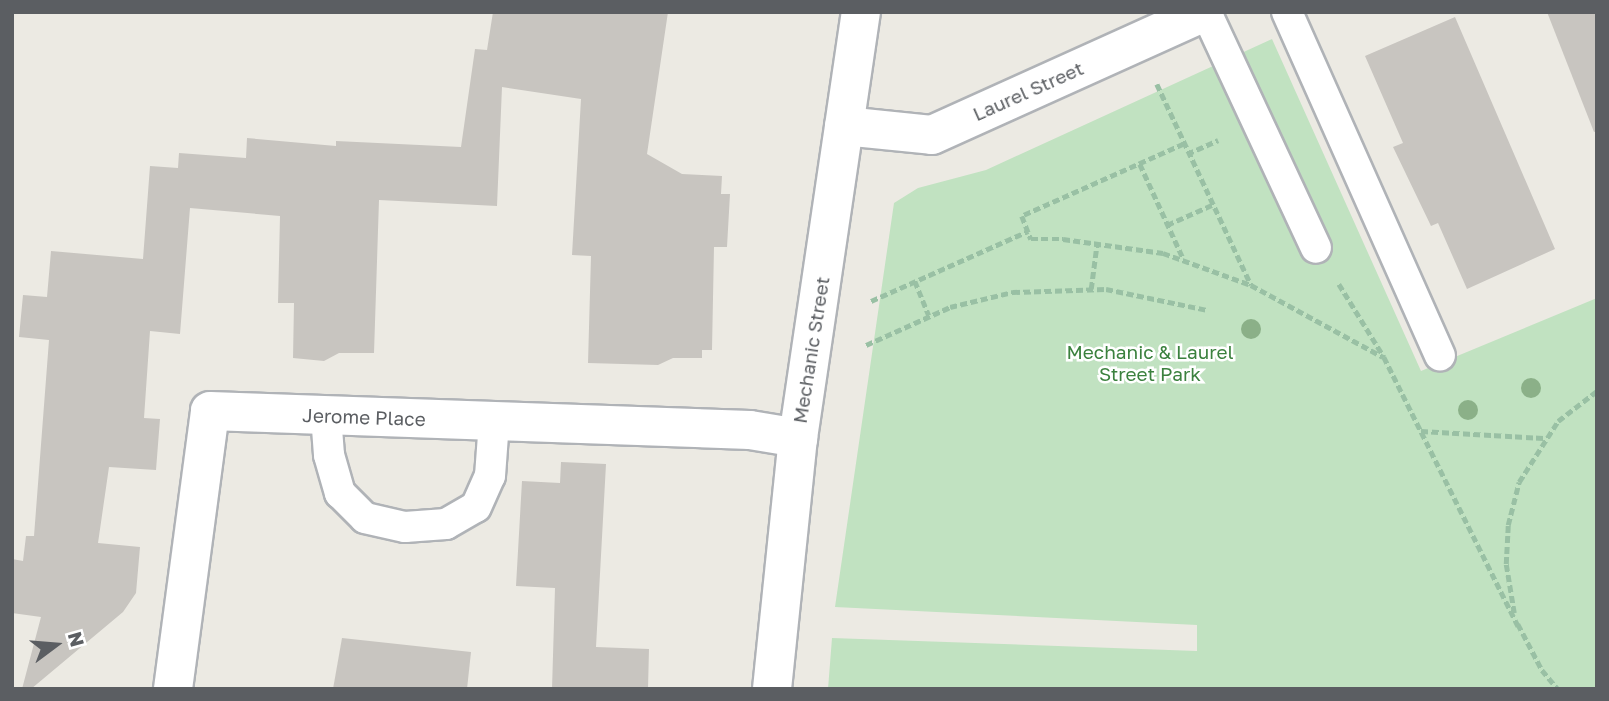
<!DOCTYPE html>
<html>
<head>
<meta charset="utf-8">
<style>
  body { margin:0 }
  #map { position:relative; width:1609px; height:701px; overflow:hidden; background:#eceae3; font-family:"Golos Text",sans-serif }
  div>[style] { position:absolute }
  .green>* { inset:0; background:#c1e2c1 }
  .building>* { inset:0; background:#c8c5c0 }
  .path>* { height:4.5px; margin-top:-2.25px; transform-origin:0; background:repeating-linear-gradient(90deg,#99c0a4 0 7px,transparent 0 10.5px) }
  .roads { filter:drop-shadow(2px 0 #b0b3b7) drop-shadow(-2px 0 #b0b3b7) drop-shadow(0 2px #b0b3b7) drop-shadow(0 -2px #b0b3b7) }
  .lane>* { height:30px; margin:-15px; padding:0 15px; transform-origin:15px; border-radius:15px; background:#fff }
  .street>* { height:38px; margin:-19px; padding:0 19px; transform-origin:19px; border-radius:19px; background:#fff }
  .secondary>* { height:38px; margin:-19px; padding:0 19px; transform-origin:19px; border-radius:19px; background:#fff }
  .trees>* { width:20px; height:20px; margin:-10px; border-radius:50%; background:#8bb088 }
  span { translate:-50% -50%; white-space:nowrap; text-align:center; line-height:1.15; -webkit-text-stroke:5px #fff; paint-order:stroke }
  .street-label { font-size:19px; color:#5b5e62 }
  .park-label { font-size:19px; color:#3b813e }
  .frame { position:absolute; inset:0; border:14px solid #5b5e62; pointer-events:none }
  .north { position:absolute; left:21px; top:610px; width:70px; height:70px; -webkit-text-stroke:5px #fff; paint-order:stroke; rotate:74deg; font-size:19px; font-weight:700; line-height:28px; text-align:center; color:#5b5e62 }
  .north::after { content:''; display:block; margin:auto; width:24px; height:32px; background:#5b5e62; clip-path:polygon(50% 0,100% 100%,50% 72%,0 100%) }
</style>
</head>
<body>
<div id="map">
  <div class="green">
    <div style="clip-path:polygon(1272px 39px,1421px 371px,1597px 298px,1597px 689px,828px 689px,832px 638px,1197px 651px,1197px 625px,835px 607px,894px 203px,918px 188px,986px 170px)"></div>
  </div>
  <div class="building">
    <div style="clip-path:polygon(493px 12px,668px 12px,647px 154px,682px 174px,722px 176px,721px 194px,730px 194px,727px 247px,714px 247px,712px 350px,702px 350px,702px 358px,673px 358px,658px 365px,588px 363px,591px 256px,572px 255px,581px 99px,502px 87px,497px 206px,379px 200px,374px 353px,339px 353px,324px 361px,293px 358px,294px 303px,278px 303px,280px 216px,190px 208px,180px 334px,150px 331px,144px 418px,160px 419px,156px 470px,109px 467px,98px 543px,140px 547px,136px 593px,123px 612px,31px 689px,22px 689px,41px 617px,12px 613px,12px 559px,23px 561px,26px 536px,34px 536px,49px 340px,19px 337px,23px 295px,47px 297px,51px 251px,143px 259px,150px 166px,178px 168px,179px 153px,246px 158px,247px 138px,336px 146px,336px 141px,461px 147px,475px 49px,487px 50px)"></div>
    <div style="clip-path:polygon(1547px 12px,1597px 12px,1597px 131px,1594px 132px)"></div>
    <div style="clip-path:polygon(1455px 17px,1555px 249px,1467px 289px,1438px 223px,1431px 226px,1393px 147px,1403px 143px,1365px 56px)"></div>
    <div style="clip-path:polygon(561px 462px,606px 464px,596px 647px,649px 649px,648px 689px,552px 689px,555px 588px,516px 586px,522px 481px,560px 483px)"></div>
    <div style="clip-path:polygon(342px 638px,471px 652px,467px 689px,333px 689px)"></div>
  </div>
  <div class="path">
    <div style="left:1157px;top:84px;width:222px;rotate:64.9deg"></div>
    <div style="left:1251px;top:285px;width:150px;rotate:28.6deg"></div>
    <div style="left:1184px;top:144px;width:177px;rotate:156deg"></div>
    <div style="left:1022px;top:216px;width:25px;rotate:69deg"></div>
    <div style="left:1031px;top:239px;width:32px"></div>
    <div style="left:1063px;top:239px;width:101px;rotate:8deg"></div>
    <div style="left:1163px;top:253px;width:94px;rotate:20deg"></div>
    <div style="left:1187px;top:154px;width:34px;rotate:-24deg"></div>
    <div style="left:1140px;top:164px;width:103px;rotate:65.4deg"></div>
    <div style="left:1167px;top:225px;width:49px;rotate:-24deg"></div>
    <div style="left:915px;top:281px;width:37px;rotate:68deg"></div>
    <div style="left:1339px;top:284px;width:86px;rotate:58.3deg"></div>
    <div style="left:1384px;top:357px;width:301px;rotate:63.5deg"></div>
    <div style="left:1091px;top:289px;width:46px;rotate:-82.6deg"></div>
    <div style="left:871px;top:301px;width:172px;rotate:-24deg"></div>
    <div style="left:866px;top:345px;width:92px;rotate:-24.3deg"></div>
    <div style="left:950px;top:307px;width:65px;rotate:-13.4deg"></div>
    <div style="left:1013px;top:292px;width:93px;rotate:-1.8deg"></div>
    <div style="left:1106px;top:289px;width:103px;rotate:11.7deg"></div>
    <div style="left:1421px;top:431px;width:123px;rotate:3.3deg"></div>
    <div style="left:1514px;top:613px;width:50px;rotate:-99.3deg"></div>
    <div style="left:1506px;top:564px;width:39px;rotate:-87deg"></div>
    <div style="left:1508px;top:525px;width:44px;rotate:-75.7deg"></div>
    <div style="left:1519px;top:482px;width:72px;rotate:-57.4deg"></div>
    <div style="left:1558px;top:421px;width:49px;rotate:-37.6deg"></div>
    <div style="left:1518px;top:624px;width:52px;rotate:62.4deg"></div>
    <div style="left:1542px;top:670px;width:25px;rotate:50deg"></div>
  </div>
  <div class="roads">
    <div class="lane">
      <div style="left:1206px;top:12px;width:260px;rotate:65deg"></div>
      <div style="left:1287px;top:12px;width:376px;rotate:66deg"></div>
      <div style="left:326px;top:415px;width:40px;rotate:85.7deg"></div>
      <div style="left:329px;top:455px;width:40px;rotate:74deg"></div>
      <div style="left:340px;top:493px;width:35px;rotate:45deg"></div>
      <div style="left:365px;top:518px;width:41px;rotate:12.7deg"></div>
      <div style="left:405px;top:527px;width:41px;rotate:-4.2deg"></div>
      <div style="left:446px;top:524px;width:34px;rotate:-30deg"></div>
      <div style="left:476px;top:507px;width:34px;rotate:-66deg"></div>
      <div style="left:490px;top:476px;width:55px;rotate:-85.8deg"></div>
    </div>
    <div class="street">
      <div style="left:844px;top:126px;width:88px;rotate:5.8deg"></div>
      <div style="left:932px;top:135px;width:299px;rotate:-24.3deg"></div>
      <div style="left:173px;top:689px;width:280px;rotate:-82.4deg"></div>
      <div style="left:210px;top:411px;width:540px;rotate:2.02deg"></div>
      <div style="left:750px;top:430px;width:49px;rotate:9.5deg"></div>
    </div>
    <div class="secondary">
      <div style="left:772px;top:689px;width:252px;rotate:-84.1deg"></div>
      <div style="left:798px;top:438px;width:431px;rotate:-81.6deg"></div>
    </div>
  </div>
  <div class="trees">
    <div style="left:1251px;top:329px"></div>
    <div style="left:1531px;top:388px"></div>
    <div style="left:1468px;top:410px"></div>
  </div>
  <div class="street-label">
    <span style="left:1028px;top:91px;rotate:-24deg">Laurel Street</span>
    <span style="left:811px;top:350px;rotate:-81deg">Mechanic Street</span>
    <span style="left:364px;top:417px;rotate:2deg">Jerome Place</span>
  </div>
  <div class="park-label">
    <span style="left:1150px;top:363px">Mechanic &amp; Laurel<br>Street Park</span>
  </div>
  <div class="frame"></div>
  <div class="north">N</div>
</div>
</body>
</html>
